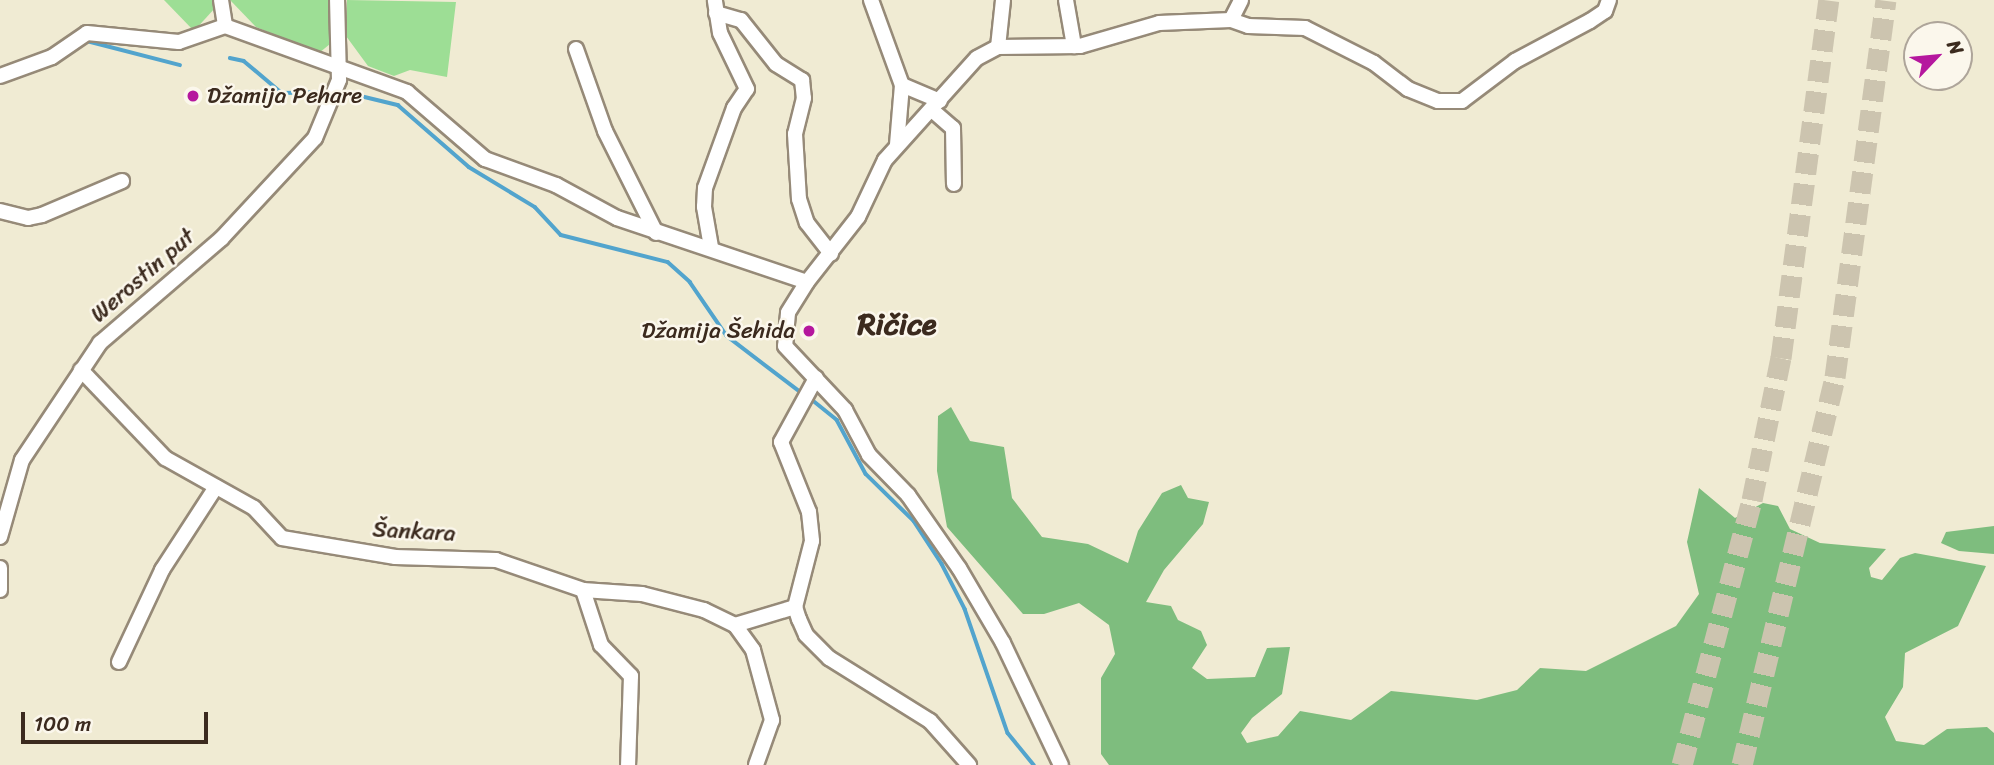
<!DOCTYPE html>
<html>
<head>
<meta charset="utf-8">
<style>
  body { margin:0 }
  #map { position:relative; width:1994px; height:765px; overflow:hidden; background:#f0ebd3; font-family:Sriracha,sans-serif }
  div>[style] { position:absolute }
  .green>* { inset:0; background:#9dde95 }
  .forest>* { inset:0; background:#7ebd7e }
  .stream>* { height:3.5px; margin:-1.75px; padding:0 1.75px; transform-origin:1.75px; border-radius:1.75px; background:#52a4cd }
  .highway-tunnel>* { height:21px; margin-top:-10.5px; transform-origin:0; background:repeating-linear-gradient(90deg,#ccc4af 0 21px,transparent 0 31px) }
  .roads { filter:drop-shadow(2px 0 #968a78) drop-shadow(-2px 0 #968a78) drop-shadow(0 2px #968a78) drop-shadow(0 -2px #968a78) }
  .minor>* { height:14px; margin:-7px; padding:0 7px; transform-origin:7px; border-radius:7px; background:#fff }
  .dots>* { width:19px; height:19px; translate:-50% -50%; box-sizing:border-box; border:4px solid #fbf7ec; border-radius:50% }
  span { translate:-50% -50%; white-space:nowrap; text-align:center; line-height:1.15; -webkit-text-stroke:5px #fbf7ec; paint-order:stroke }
  .poi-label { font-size:23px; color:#3b2a1e }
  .left { translate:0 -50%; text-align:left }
  .right { translate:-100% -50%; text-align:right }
  .street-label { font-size:23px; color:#3b2a1e }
  .district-label { font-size:30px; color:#3b2a1e; font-weight:700 }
  .north { position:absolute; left:1903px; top:21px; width:70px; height:70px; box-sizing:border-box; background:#fbf7ec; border:2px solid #aea59a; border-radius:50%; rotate:64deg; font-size:19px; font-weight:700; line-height:28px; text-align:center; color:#3b2a1e }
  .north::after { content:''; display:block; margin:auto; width:24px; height:32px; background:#b5179e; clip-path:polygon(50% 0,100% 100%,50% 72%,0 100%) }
  .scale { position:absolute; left:21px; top:712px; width:187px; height:32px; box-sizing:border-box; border:4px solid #3b2a1e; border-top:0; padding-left:9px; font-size:21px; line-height:24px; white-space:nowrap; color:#3b2a1e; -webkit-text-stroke:5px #fbf7ec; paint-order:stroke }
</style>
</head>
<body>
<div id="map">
  <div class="green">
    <div style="clip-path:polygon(164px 0,212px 0,215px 8px,194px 31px)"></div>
    <div style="clip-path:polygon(230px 0,331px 0,330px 44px,319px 53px,256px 27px)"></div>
    <div style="clip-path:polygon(347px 0,456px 2px,447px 77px,410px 70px,394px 76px,368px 66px,346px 36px)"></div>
  </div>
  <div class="forest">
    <div style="clip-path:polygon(951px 407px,970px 441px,1004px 447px,1012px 498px,1042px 537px,1088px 544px,1128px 563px,1138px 531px,1162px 493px,1181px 485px,1188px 498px,1209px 502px,1203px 524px,1164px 570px,1146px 602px,1171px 606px,1178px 620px,1201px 631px,1207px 645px,1192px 668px,1207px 679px,1255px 677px,1267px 648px,1290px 647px,1282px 694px,1252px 718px,1241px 733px,1247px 743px,1278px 736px,1300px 711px,1351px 720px,1391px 691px,1477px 700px,1517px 690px,1540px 668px,1586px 671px,1676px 626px,1699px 594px,1687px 542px,1699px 488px,1735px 518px,1763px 503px,1778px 506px,1790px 529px,1820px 543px,1886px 549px,1869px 568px,1871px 577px,1882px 580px,1900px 558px,1915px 553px,1986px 566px,1958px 626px,1905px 653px,1903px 687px,1885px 717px,1896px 741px,1924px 745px,1947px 729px,1987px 727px,1994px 733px,1994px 765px,1109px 765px,1101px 754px,1101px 678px,1115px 654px,1109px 625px,1079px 603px,1044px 614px,1023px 614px,947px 527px,937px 471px,938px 416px)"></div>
    <div style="clip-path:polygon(1994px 526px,1994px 554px,1959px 551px,1941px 543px,1946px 532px)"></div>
  </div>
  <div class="stream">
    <div style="left:87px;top:41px;width:96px;rotate:14.5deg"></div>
    <div style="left:230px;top:58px;width:14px;rotate:12deg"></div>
    <div style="left:244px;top:61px;width:50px;rotate:40.1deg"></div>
    <div style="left:282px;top:93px;width:47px;rotate:-1.2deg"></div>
    <div style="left:340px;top:91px;width:60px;rotate:13.6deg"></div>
    <div style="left:398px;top:105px;width:94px;rotate:41.1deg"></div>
    <div style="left:469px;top:167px;width:77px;rotate:31.2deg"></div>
    <div style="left:535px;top:207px;width:38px;rotate:47deg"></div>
    <div style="left:561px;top:235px;width:110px;rotate:14.2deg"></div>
    <div style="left:668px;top:262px;width:30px;rotate:42deg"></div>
    <div style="left:690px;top:282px;width:65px;rotate:55.6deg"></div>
    <div style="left:727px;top:336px;width:96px;rotate:37.3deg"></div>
    <div style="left:810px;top:398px;width:35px;rotate:39deg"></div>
    <div style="left:837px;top:420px;width:61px;rotate:61.8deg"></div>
    <div style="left:866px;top:474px;width:67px;rotate:44.4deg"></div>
    <div style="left:914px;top:521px;width:51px;rotate:56.9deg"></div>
    <div style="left:942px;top:564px;width:51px;rotate:62.9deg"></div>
    <div style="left:965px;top:609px;width:131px;rotate:70.9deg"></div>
    <div style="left:1008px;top:733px;width:41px;rotate:50.9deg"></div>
  </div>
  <div class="highway-tunnel">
    <div style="left:1682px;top:765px;width:274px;rotate:-75.2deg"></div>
    <div style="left:1752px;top:500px;width:145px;rotate:-78.5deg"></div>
    <div style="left:1781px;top:358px;width:361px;rotate:-82.4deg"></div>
    <div style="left:1742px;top:765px;width:399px;rotate:-76.5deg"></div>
    <div style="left:1835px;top:377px;width:380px;rotate:-82.3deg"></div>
  </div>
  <div class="roads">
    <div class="minor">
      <div style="left:221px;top:0;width:26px;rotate:81deg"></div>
      <div style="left:871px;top:0;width:90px;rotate:70deg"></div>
      <div style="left:902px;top:85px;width:60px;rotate:94.8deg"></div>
      <div style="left:1066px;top:0;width:47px;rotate:80.1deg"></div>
      <div style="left:716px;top:13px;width:26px;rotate:16deg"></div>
      <div style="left:741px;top:20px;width:56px;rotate:51.5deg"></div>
      <div style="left:776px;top:64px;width:31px;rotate:32deg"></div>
      <div style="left:802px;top:80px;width:18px;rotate:84deg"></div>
      <div style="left:804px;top:98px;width:37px;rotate:104deg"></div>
      <div style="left:795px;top:134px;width:65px;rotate:86.5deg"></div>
      <div style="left:799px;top:199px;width:25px;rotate:72deg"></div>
      <div style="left:807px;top:223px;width:39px;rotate:52deg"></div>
      <div style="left:1231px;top:20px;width:22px;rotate:-63deg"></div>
      <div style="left:225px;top:26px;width:194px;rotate:19.9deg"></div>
      <div style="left:407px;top:92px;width:103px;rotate:40.7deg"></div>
      <div style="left:485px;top:159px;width:76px;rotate:20.1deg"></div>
      <div style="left:556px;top:185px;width:69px;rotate:28.4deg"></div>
      <div style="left:617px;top:218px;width:200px;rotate:18.6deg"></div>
      <div style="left:807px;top:282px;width:83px;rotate:-51.9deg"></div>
      <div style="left:858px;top:217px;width:63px;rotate:-64.7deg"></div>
      <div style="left:885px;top:160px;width:137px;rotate:-48deg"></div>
      <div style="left:977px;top:58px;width:24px;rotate:-28deg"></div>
      <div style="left:998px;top:47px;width:82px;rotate:-0.7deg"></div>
      <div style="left:1080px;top:46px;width:82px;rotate:-16.2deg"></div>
      <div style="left:1159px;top:23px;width:72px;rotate:-2.4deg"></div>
      <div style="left:1231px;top:20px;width:18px;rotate:19deg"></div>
      <div style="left:1248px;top:26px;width:57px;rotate:2deg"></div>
      <div style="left:1305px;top:28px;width:77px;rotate:26.9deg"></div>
      <div style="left:1374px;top:63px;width:43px;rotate:37.4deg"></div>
      <div style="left:1408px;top:89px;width:32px;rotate:22deg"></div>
      <div style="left:1438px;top:101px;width:24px"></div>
      <div style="left:1462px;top:101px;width:66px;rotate:-37deg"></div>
      <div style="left:1515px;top:61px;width:85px;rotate:-28.1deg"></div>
      <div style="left:1590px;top:21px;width:18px;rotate:-34deg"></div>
      <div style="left:1605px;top:11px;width:12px;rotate:-70deg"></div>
      <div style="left:998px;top:47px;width:47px;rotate:-83.9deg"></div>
      <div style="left:576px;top:49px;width:87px;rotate:70.5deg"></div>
      <div style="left:605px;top:131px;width:114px;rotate:63.4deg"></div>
      <div style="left:0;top:76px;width:55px;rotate:-20.1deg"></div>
      <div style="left:52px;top:57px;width:42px;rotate:-34.4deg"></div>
      <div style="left:87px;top:33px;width:92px;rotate:5.6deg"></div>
      <div style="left:179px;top:42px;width:49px;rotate:-19.2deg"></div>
      <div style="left:902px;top:85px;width:41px;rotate:22.8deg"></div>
      <div style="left:932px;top:110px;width:28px;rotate:41deg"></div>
      <div style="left:953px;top:128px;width:56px;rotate:89deg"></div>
      <div style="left:0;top:211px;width:29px;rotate:14deg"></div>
      <div style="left:28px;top:218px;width:14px;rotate:-12deg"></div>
      <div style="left:42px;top:215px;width:87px;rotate:-23deg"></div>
      <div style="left:711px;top:247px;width:41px;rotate:-99.9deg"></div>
      <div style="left:704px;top:207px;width:19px;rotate:-87deg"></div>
      <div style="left:705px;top:188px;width:85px;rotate:-70.1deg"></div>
      <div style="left:734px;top:108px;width:23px;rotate:-56deg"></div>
      <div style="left:747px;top:89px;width:62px;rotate:-115.7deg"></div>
      <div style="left:720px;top:33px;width:33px;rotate:-99deg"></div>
      <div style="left:807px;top:282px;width:36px;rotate:122deg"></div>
      <div style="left:788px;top:313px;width:33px;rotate:95deg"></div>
      <div style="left:785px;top:346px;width:88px;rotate:46.8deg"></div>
      <div style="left:845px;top:410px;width:51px;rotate:61.9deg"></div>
      <div style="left:869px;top:455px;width:56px;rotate:45.7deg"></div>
      <div style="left:908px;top:495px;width:89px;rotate:55.1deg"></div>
      <div style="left:959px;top:568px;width:87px;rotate:59.6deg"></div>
      <div style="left:1003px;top:643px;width:135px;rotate:64.6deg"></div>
      <div style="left:81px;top:370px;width:122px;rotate:46.3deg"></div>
      <div style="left:165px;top:458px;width:102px;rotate:29.3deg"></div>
      <div style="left:254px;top:508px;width:41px;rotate:47deg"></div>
      <div style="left:282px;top:538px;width:115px;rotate:9.5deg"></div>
      <div style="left:395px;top:557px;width:101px;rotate:1.7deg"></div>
      <div style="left:496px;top:560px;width:92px;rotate:19deg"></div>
      <div style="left:583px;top:590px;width:59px;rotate:3.9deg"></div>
      <div style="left:642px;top:594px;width:64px;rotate:14.5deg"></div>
      <div style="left:704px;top:610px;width:34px;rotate:26deg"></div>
      <div style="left:735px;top:625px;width:63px;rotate:-16.7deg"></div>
      <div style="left:816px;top:378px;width:73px;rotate:118.7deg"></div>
      <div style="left:781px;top:442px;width:75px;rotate:68.2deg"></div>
      <div style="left:809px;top:512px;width:29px;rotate:84deg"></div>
      <div style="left:812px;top:541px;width:68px;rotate:104.4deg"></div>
      <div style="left:795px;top:607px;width:13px;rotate:72deg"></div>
      <div style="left:799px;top:619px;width:17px;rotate:66deg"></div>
      <div style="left:806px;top:635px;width:33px;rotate:45deg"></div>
      <div style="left:829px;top:658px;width:119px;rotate:32deg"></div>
      <div style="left:930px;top:721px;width:59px;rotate:48.4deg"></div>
      <div style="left:0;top:537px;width:80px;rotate:-74.1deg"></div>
      <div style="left:22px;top:460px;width:141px;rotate:-56.3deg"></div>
      <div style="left:100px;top:343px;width:160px;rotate:-40.7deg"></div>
      <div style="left:221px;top:239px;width:138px;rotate:-47.1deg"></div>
      <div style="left:315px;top:138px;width:63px;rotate:-67.5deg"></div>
      <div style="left:339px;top:80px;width:80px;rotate:-91.4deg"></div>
      <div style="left:0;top:568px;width:22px;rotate:90deg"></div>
      <div style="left:583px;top:590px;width:58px;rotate:71.9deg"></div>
      <div style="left:601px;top:645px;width:43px;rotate:45.9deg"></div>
      <div style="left:631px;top:676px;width:89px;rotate:91.9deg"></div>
      <div style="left:735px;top:625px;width:31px;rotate:54deg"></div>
      <div style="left:753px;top:650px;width:73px;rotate:74.8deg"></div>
      <div style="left:772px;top:720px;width:48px;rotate:109.6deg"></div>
      <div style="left:119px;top:662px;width:102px;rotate:-64.9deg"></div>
      <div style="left:162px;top:570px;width:99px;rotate:-57deg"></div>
    </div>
  </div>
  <div class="dots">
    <div style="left:193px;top:96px;background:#b5179e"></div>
    <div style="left:809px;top:331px;background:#b5179e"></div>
  </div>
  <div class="poi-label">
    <span class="left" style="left:207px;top:96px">Džamija Pehare</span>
    <span class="right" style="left:795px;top:331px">Džamija Šehida</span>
  </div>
  <div class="street-label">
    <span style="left:143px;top:276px;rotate:-41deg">Werostin put</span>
    <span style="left:414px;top:532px;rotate:3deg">Šankara</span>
  </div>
  <div class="district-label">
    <span style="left:897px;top:324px">Ričice</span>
  </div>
  <div class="north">N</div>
  <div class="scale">100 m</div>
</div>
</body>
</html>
